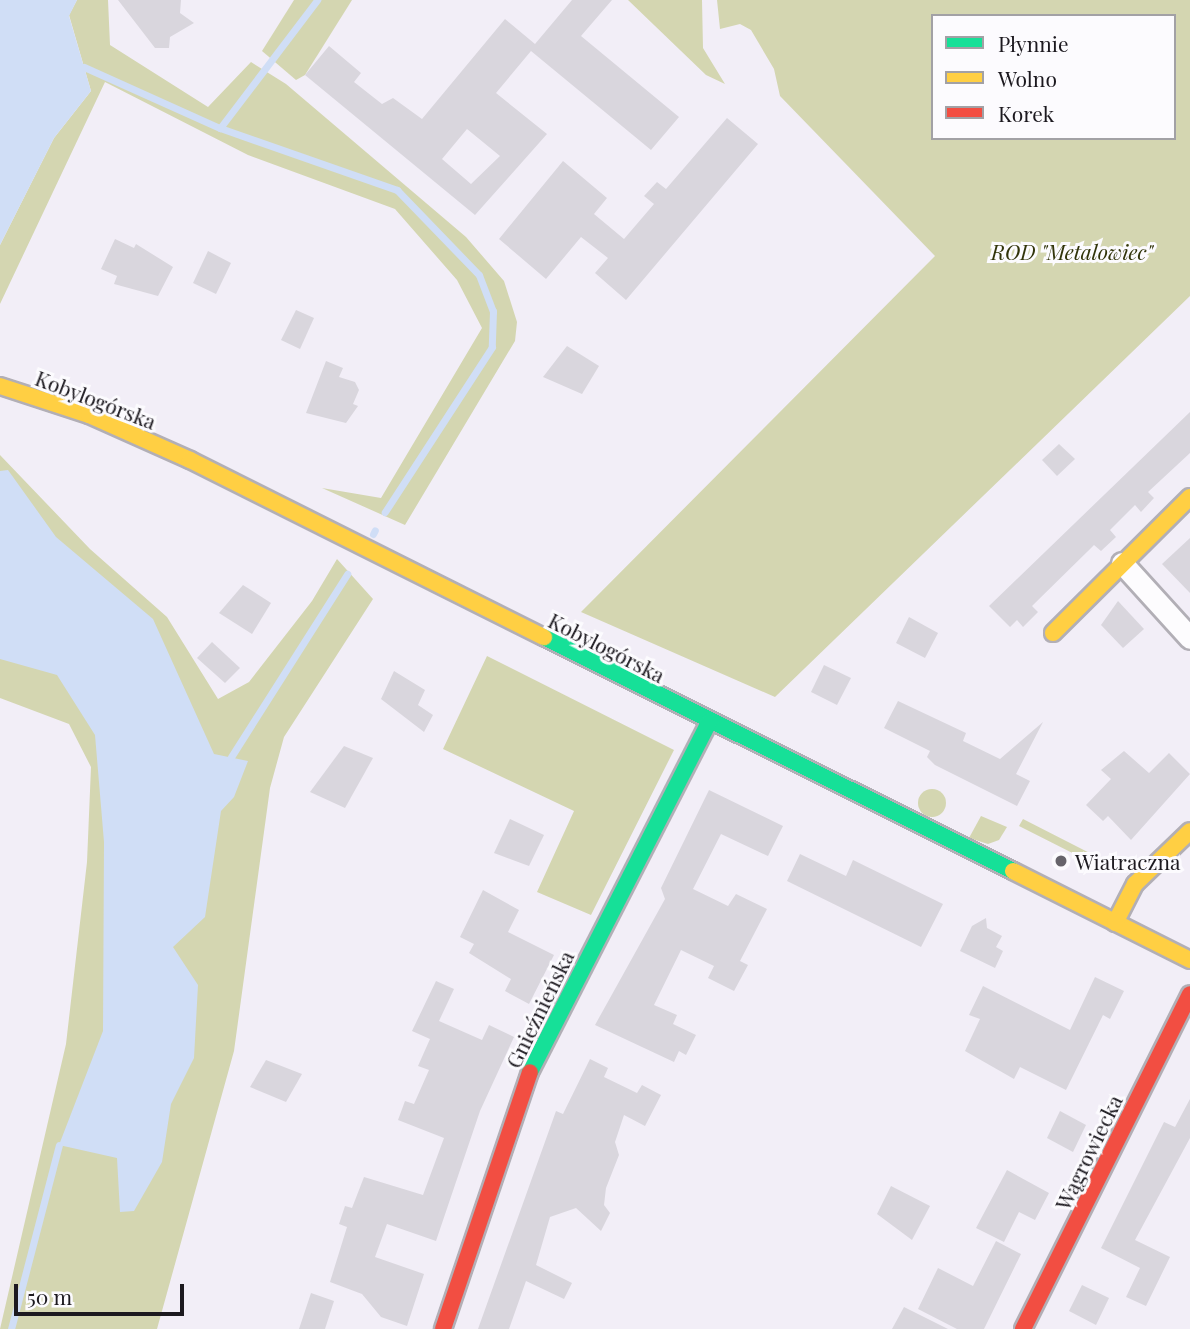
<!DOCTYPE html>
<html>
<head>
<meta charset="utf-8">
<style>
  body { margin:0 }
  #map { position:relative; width:1190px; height:1329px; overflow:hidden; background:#f2eef7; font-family:"Playfair Display",serif }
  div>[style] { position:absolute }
  .green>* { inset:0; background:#d4d6b1 }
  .round { border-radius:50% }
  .water>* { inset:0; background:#d0def6 }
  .stream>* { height:7px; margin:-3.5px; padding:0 3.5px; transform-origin:3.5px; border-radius:3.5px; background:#d0def6 }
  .building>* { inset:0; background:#d9d6dd }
  .roads { filter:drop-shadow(2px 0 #b2afb6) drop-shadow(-2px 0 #b2afb6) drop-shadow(0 2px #b2afb6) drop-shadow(0 -2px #b2afb6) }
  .street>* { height:21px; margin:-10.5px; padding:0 10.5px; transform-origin:10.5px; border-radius:10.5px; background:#fdfcfe }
  .fast>* { height:16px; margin:-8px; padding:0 8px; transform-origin:8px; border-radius:8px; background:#16e098 }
  .slow>* { height:16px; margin:-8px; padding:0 8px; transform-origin:8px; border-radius:8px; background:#ffcf43 }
  .jam>* { height:16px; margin:-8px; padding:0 8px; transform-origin:8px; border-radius:8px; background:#f24e42 }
  .dots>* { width:19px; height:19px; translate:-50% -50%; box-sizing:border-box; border:4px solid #fcfbfe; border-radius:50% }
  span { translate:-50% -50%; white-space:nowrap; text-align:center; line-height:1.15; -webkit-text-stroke:6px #fcfbfe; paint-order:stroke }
  .park-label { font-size:21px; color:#31340a; font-style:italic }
  .street-label { font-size:21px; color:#1c191f }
  .poi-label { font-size:21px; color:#1c191f }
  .left { translate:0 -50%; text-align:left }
  .legend { position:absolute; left:931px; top:14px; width:245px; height:126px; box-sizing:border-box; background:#fcfbfe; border:2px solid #a2a1a5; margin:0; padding:9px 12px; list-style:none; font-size:21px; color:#1c191f }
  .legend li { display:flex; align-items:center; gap:14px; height:35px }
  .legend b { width:35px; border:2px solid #a2a1a5 }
  .scale { position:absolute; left:14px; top:1284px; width:170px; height:32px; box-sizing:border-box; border:4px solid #1c191f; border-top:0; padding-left:9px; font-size:21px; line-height:24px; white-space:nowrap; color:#1c191f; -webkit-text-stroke:5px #fcfbfe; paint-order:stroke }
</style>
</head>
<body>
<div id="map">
  <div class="green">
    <div style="clip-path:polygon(77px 0,108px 0,110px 45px,208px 107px,251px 62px,286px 84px,466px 237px,504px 281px,517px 322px,515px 341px,405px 525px,322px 488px,381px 498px,482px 328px,457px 280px,395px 209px,248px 155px,105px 82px,0 304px,0 245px,54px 138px,91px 91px,69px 15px)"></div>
    <div style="clip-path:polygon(294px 0,352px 0,305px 75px,296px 80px,262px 51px)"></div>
    <div style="clip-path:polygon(628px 0,702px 0,703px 48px,725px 84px,706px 75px)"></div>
    <div style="clip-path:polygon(evenodd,717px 0,1190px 0,1190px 296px,775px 697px,581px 612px,935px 256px,780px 96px,774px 69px,751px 30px,740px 24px,720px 29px,717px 0,933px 16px,1174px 16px,1174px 138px,933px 138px,933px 16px)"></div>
    <div style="clip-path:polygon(0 455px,90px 549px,167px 617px,218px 699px,249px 682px,312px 601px,337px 559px,373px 599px,284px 737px,270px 788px,234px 1051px,157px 1329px,0 1329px,66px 1044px,87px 862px,91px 767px,69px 724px,0 698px)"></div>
    <div style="clip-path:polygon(487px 656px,674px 750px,591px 915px,537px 892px,574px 811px,443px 749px)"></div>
    <div class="round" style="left:918px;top:789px;width:28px;height:28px"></div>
    <div style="clip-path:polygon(981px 816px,1007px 827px,999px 840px,988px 844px,969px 838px)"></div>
    <div style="clip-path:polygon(1023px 819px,1119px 868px,1121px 869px,1106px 870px,1019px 826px)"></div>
  </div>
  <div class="water">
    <div style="clip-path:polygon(0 0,77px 0,69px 16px,91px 91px,54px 138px,0 245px)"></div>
    <div style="clip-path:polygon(8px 470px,56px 537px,153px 619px,214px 754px,248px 761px,234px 797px,221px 811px,205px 917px,173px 947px,198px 985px,194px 1058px,171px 1104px,162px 1162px,134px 1211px,120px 1212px,117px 1158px,59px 1145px,103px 1031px,104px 842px,95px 735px,57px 675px,0 659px,0 471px)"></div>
  </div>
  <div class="stream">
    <div style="left:84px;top:67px;width:149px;rotate:24.2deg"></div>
    <div style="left:220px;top:128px;width:161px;rotate:-52.8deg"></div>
    <div style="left:220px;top:128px;width:188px;rotate:19.3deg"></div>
    <div style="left:397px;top:190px;width:118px;rotate:46deg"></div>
    <div style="left:479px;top:275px;width:39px;rotate:69deg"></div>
    <div style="left:493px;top:311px;width:36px;rotate:92deg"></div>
    <div style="left:492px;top:347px;width:197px;rotate:123deg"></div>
    <div style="left:373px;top:534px;width:4px;rotate:-63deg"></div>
    <div style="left:231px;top:757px;width:217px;rotate:-57.6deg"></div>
    <div style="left:11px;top:1329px;width:190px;rotate:-75.4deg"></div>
  </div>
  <div class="building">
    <div style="clip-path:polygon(118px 0,181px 0,180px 13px,194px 23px,170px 37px,169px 48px,155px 48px)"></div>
    <div style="clip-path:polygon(evenodd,572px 0,612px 0,581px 36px,679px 117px,651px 150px,531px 51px,496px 93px,547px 134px,475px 215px,305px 75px,329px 46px,361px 73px,354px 82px,382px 104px,393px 98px,422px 119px,505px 19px,535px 44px,572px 0,467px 129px,500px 156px,471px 184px,442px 159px,467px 129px)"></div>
    <div style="clip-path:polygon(727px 118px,758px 144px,626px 300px,595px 273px,608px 258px,581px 237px,546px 279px,499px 239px,563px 161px,607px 198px,594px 214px,624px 239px,654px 204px,644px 196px,657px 182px,666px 189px)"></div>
    <div style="clip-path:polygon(115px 239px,134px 248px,136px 244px,173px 267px,158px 296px,114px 284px,117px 276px,101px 269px)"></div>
    <div style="clip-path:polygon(208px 251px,231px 263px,216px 294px,193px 283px)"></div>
    <div style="clip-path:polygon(296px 310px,314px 318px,300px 349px,281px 340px)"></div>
    <div style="clip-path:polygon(567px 346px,599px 366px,582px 394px,543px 377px)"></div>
    <div style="clip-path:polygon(326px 361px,343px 368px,339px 377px,355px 382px,359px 390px,353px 404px,358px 406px,346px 423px,306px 413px)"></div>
    <div style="clip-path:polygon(1190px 412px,1190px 453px,1148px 492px,1154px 498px,1141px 512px,1135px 505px,1110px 530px,1116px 537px,1101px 551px,1094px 545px,1088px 551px,1032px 606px,1038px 612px,1023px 627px,1017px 620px,1010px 627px,989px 606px)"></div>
    <div style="clip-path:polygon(1059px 444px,1075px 459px,1057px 476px,1042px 460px)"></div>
    <div style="clip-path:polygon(1190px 538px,1190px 593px,1162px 564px)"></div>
    <div style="clip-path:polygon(243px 585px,271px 603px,252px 634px,219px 613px)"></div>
    <div style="clip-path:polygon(1118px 601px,1144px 629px,1123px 648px,1101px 625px)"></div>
    <div style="clip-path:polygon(909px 617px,938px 633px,925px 658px,896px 643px)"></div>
    <div style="clip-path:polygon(212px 642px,240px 668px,225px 683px,197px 658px)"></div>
    <div style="clip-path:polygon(824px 665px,851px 678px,837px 705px,811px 692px)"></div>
    <div style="clip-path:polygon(394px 671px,425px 690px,418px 705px,433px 715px,424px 732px,381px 699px)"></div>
    <div style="clip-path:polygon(898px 701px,966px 733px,963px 741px,1000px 759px,1043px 722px,1016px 774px,1030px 781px,1017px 806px,935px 765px,927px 757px,930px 751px,884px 728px)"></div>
    <div style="clip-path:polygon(344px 746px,373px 758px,345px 808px,310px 792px)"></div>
    <div style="clip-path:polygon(1124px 751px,1149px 773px,1169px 753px,1190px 774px,1131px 840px,1108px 816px,1103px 821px,1086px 805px,1111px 779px,1101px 770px)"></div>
    <div style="clip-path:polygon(709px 790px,783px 826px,768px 856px,721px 834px,693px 889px,728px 906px,736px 894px,767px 909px,740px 961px,748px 965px,734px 991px,708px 978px,714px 966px,681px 950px,654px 1005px,677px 1015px,673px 1024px,696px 1035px,686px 1055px,679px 1051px,674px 1062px,595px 1025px,665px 899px,661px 888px)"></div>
    <div style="clip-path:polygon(510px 819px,544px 835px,529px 866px,494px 853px)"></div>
    <div style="clip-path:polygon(800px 854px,846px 876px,853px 860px,943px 904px,921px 947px,787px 881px)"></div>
    <div style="clip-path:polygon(483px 890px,519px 910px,508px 932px,554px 955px,529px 1004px,505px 991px,511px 979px,469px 953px,474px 944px,460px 937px)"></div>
    <div style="clip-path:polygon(986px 918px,987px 928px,1002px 936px,996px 947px,1003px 951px,995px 968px,960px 951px,972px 926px)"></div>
    <div style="clip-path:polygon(1095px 977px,1124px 991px,1110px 1019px,1103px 1015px,1066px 1090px,1020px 1067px,1014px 1079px,965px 1051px,980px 1019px,969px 1015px,983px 986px,1070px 1030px)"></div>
    <div style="clip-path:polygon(436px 981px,454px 989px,439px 1021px,482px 1040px,489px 1025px,514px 1037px,480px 1111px,436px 1241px,387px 1224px,375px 1257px,424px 1274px,407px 1326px,381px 1317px,362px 1294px,330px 1282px,347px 1227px,339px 1224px,345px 1206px,352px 1208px,364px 1177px,423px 1195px,444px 1138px,398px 1120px,405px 1101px,414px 1104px,429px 1070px,418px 1066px,430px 1039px,412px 1031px)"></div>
    <div style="clip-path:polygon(590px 1059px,608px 1068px,604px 1077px,637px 1093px,642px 1085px,661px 1095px,645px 1126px,624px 1115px,615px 1142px,619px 1155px,606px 1188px,604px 1205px,610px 1213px,601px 1231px,576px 1208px,550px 1217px,536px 1265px,572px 1283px,564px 1299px,526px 1281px,509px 1329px,478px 1329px,556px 1111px,563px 1114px)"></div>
    <div style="clip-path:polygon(266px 1060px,302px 1074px,286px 1102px,250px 1087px)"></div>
    <div style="clip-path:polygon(1190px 1099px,1190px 1138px,1135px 1240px,1170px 1257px,1146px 1306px,1126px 1297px,1140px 1268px,1101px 1248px,1164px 1122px,1175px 1127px)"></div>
    <div style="clip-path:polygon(1060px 1111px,1086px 1125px,1073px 1152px,1047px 1138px)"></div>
    <div style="clip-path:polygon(1007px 1170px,1049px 1193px,1035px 1220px,1019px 1212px,1004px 1242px,976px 1228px)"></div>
    <div style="clip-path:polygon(891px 1186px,930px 1206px,912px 1240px,877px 1214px)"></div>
    <div style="clip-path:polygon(996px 1241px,1021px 1254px,984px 1329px,957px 1329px,918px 1309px,938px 1268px,973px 1286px)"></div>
    <div style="clip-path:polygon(1082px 1285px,1109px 1298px,1096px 1325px,1069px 1311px)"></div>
    <div style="clip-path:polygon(311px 1293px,334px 1301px,325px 1329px,299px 1329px)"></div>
    <div style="clip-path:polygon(904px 1307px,948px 1329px,892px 1329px)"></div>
  </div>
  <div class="roads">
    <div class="street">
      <div style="left:1122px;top:563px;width:101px;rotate:47.8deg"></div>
    </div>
    <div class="fast">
      <div style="left:544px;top:637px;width:524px;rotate:26.52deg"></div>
      <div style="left:530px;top:1072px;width:393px;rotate:-62.9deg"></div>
    </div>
    <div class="slow">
      <div style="left:0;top:386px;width:94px;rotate:18deg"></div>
      <div style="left:89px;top:415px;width:111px;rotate:24deg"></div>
      <div style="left:190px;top:460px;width:396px;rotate:26.6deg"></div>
      <div style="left:1053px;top:633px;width:193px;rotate:-44.8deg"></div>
      <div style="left:1013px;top:871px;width:198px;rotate:26.7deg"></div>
      <div style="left:1115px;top:923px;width:44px;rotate:-62.9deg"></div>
      <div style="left:1135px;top:884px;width:76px;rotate:-43.9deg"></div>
    </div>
    <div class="jam">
      <div style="left:443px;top:1329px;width:271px;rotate:-71.3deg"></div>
      <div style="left:1023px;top:1329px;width:374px;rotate:-63.5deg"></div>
    </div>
  </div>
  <div class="dots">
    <div style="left:1061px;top:861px;background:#67646b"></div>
  </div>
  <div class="park-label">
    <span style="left:1072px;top:251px">ROD "Metalowiec"</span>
  </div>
  <div class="street-label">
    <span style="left:96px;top:399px;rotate:21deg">Kobylogórska</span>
    <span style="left:607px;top:647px;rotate:27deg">Kobylogórska</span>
    <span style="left:539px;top:1009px;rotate:-64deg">Gnieźnieńska</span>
    <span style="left:1088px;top:1152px;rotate:-64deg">Wągrowiecka</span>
  </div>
  <div class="poi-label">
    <span class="left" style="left:1075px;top:861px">Wiatraczna</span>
  </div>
  <ul class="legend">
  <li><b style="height:9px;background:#16e098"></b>Płynnie</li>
  <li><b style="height:9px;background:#ffcf43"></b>Wolno</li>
  <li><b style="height:9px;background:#f24e42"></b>Korek</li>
  </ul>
  <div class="scale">50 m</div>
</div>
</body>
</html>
